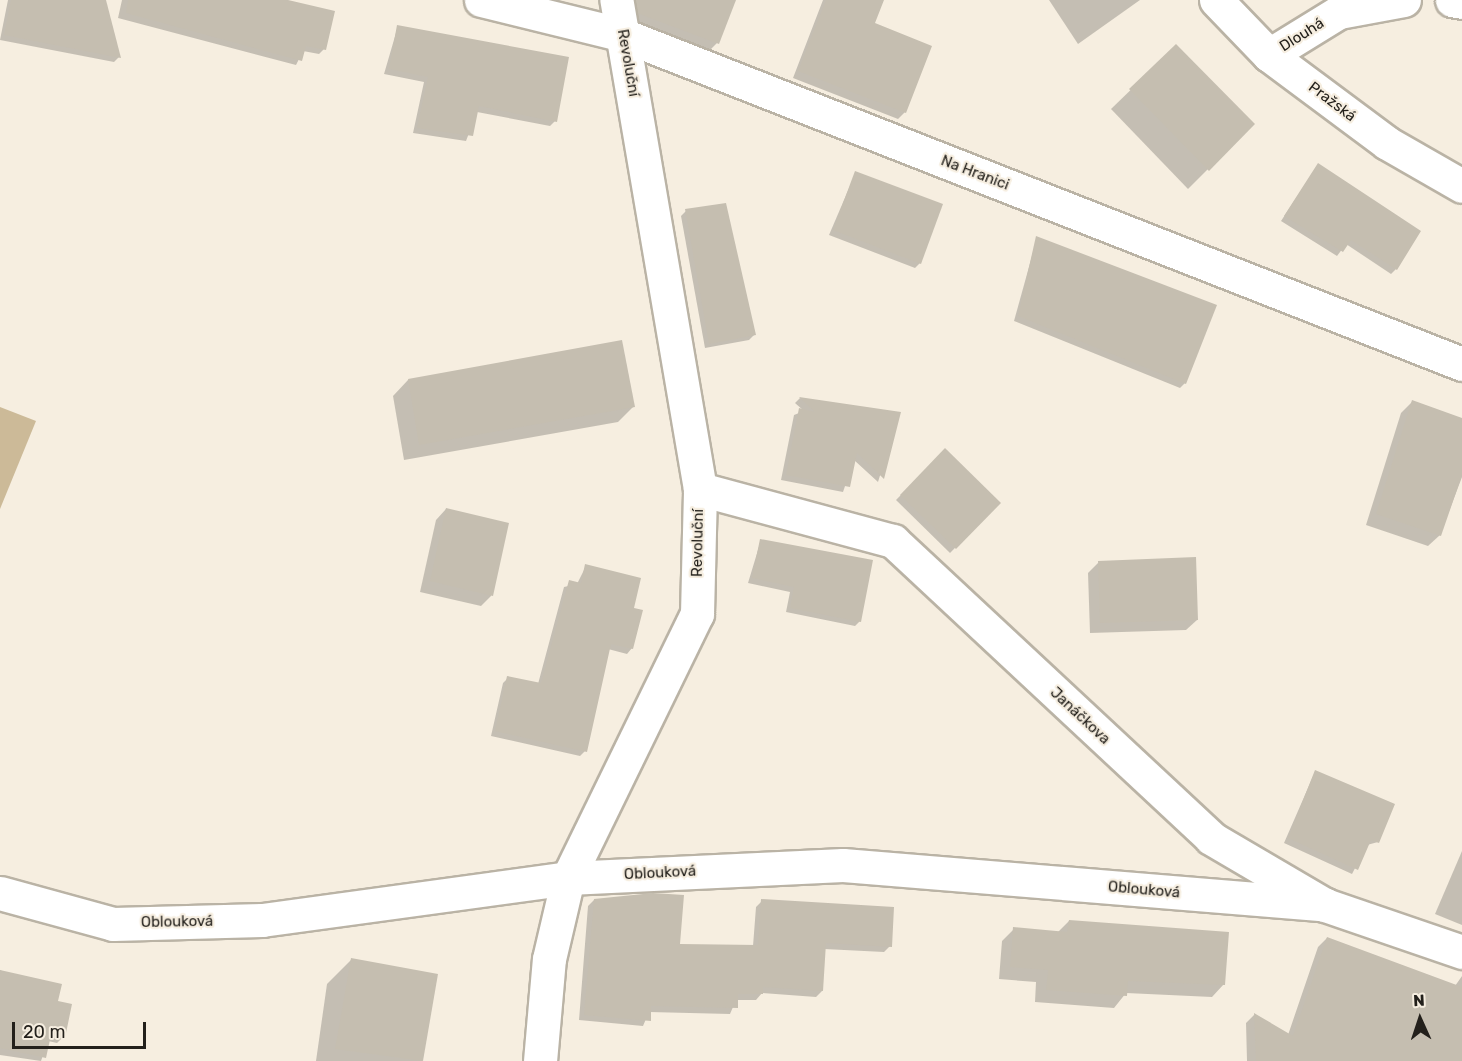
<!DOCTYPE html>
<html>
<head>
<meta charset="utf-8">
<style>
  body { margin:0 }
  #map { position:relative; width:1462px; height:1061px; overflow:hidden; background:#f6eee0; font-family:Rubik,sans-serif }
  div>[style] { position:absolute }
  .green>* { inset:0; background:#ccba98 }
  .shadow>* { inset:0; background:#0003 }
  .building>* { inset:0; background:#c5beb0 }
  .roads { filter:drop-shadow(2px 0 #bab3a5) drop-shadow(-2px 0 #bab3a5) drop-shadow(0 2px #bab3a5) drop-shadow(0 -2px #bab3a5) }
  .minor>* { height:33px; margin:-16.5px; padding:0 16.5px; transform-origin:16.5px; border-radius:16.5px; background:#fff }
  .secondary>* { height:33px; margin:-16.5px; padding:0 16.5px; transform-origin:16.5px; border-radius:16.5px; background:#fff }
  span { translate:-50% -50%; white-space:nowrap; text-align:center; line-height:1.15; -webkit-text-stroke:4.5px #f6eee0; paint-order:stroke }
  .street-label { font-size:15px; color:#23201b }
  .north { position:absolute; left:1390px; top:989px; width:60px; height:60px; -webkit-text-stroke:4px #f6eee0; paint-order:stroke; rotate:357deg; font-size:16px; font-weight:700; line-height:24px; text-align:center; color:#23201b }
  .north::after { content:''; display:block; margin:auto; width:21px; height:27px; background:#23201b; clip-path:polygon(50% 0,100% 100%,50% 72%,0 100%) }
  .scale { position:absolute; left:12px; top:1022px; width:134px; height:27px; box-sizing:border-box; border:3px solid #23201b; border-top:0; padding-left:8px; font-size:18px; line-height:21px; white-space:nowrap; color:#23201b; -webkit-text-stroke:4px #f6eee0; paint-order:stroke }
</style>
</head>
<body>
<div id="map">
  <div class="green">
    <div style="clip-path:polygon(0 407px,36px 421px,0 509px)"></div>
  </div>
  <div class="shadow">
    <div style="clip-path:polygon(8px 0,105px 0,119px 57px,114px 62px,0 40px)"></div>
    <div style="clip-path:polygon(122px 0,282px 0,324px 49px,319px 54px,303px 51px,296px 65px,118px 18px)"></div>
    <div style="clip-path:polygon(615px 0,734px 0,717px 43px,693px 67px,630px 43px)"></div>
    <div style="clip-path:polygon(823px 0,883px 0,873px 24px,905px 112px,898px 119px,793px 78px)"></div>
    <div style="clip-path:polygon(1049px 0,1140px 0,1078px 44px)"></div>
    <div style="clip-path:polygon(398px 26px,555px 121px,550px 126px,477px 112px,466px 141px,413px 133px,424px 82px,384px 74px)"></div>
    <div style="clip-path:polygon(1176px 46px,1253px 124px,1188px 189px,1111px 109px)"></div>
    <div style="clip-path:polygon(1318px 165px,1396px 269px,1391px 274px,1346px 244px,1337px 256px,1281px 221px)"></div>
    <div style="clip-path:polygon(856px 172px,920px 263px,915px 268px,829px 235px)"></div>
    <div style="clip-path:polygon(686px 211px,754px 335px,749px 340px,705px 348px,681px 216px)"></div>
    <div style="clip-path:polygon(1037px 238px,1185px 383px,1180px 388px,1014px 321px)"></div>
    <div style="clip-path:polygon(408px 380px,633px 407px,618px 422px,404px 460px,393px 396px)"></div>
    <div style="clip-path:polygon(800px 398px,899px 414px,878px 482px,854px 460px,843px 492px,781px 480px,794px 415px,804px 411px,795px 403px)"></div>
    <div style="clip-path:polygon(1412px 402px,1462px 419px,1462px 477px,1440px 535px,1428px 546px,1366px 525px,1401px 413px)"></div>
    <div style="clip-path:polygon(945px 450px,999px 503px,950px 553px,896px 500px)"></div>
    <div style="clip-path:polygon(446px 509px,507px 524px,491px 596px,481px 606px,420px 592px,436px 520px)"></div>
    <div style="clip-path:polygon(761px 540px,860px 621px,855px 626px,786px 612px,790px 592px,748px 583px)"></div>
    <div style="clip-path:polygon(1098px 563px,1197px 620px,1186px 630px,1090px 633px,1088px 573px)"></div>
    <div style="clip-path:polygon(586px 566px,632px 609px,632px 648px,627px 654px,608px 649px,585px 751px,580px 756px,491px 736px,503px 683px,508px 678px,538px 684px,564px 587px,577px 584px)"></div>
    <div style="clip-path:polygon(1315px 772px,1378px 842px,1367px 845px,1352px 874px,1284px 843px)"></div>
    <div style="clip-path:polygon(1462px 851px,1462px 925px,1435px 914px)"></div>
    <div style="clip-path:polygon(594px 900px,679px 946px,753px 946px,756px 907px,762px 901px,890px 946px,884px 952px,824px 949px,822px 991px,816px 997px,762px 993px,756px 1000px,736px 1000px,730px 1014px,649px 1012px,643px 1026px,579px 1020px,588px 906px)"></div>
    <div style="clip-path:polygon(1069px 921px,1224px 984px,1212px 997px,1126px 993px,1114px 1008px,1035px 1002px,1036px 982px,999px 979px,1002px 941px,1014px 929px,1058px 932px)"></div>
    <div style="clip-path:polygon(1327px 938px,1455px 986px,1462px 976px,1462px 1061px,1247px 1061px,1246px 1023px,1254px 1015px,1288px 1035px,1318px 947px)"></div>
    <div style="clip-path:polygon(351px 960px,437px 975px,422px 1061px,316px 1061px,327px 984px)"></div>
    <div style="clip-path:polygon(0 970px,57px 1002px,63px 1037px,57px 1043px,48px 1041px,41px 1061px,0 1055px)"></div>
  </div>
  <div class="building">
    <div style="clip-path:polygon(11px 0,106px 0,121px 58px,4px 35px)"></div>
    <div style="clip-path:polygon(128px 0,288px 0,335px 11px,326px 50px,306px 46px,302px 61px,126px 13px)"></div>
    <div style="clip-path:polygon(635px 0,736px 0,719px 44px,637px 13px)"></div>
    <div style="clip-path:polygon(826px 0,884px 0,875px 23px,932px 46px,906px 113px,798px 71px)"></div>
    <div style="clip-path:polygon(397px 25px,569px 57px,557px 122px,479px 106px,473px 136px,417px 128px,428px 77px,389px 69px)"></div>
    <div style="clip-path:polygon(1176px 44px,1255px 124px,1209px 171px,1129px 89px)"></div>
    <div style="clip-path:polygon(1318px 163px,1421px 231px,1397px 270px,1351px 240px,1343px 252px,1284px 216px)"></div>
    <div style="clip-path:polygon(855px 171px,943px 204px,921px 264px,833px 230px)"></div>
    <div style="clip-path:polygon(726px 203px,756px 335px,709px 344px,685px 209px)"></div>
    <div style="clip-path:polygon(1036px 236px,1217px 305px,1186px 384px,1018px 316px)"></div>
    <div style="clip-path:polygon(622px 340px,635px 407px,419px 445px,408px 379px)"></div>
    <div style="clip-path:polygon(799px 397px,901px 412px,884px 479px,857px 453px,850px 487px,786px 475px,799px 408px,815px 412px)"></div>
    <div style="clip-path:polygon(1412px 400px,1462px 418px,1462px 475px,1441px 536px,1376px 514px)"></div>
    <div style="clip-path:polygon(945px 448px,1001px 503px,956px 549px,900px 495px)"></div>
    <div style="clip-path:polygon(446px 508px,509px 523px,493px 596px,430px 581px)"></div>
    <div style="clip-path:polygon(760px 539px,873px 560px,861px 622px,790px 608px,794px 587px,752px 578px)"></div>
    <div style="clip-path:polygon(1196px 557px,1198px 620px,1100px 623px,1098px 561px)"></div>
    <div style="clip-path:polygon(585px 564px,641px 578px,634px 608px,643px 610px,633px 649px,611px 644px,587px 752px,495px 731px,507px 676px,541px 683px,569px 580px,581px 583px)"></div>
    <div style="clip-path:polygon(1315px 770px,1395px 804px,1379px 843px,1371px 840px,1358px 870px,1288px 838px)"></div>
    <div style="clip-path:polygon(653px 893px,684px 895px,680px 944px,758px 945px,761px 899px,894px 907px,892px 947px,826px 943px,823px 991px,763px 987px,763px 994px,738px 994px,738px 1008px,651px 1006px,651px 1021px,584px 1015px,594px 899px)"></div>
    <div style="clip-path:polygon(1069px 920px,1229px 932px,1225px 985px,1128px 981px,1127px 996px,1046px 990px,1048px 970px,1010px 967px,1013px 927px,1067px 932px)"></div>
    <div style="clip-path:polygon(1327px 937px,1462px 987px,1462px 1061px,1256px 1061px,1254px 1013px,1293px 1036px)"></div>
    <div style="clip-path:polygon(351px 958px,438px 974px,423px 1061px,335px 1049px)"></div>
    <div style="clip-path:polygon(0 970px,62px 984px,58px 1001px,72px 1004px,65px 1038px,51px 1035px,46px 1058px,0 1048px)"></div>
  </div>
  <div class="roads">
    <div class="minor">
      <div style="left:481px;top:0;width:146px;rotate:13.8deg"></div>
      <div style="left:623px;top:35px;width:901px;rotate:21.41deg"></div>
      <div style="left:1452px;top:0;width:10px;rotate:11deg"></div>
      <div style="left:1269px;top:55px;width:82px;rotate:-31.6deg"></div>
      <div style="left:1339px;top:12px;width:66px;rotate:-10.5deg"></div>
      <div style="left:700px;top:489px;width:200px;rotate:15.1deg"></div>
      <div style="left:893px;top:541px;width:435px;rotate:43deg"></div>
      <div style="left:1211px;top:838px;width:132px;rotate:30.4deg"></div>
      <div style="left:1325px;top:905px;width:145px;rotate:18.9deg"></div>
      <div style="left:0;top:893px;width:117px;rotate:15.3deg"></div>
      <div style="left:113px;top:924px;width:149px;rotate:-1.5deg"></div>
      <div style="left:262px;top:920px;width:309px;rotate:-7.8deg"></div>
      <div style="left:568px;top:878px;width:275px;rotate:-2.7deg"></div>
      <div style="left:843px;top:865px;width:484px;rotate:4.7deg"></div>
      <div style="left:540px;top:1061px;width:102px;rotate:-85deg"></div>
      <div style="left:549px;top:959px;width:83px;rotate:-76.8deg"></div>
      <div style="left:568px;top:878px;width:294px;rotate:-64deg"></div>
      <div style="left:697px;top:614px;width:125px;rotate:-88.6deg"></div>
      <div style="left:700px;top:489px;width:496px;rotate:-99.7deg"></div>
    </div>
    <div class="secondary">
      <div style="left:1216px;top:0;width:76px;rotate:46.1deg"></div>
      <div style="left:1269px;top:55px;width:147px;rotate:36.7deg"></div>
      <div style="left:1387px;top:143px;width:86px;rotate:29.8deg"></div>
    </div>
  </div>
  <div class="street-label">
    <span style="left:1302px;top:35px;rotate:-32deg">Dlouhá</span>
    <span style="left:628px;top:63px;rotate:80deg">Revoluční</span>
    <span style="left:1332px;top:102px;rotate:37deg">Pražská</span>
    <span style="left:975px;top:173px;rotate:21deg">Na Hranici</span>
    <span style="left:698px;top:543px;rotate:-89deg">Revoluční</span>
    <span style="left:1080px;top:716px;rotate:43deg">Janáčkova</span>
    <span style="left:660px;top:873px;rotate:-3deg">Oblouková</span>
    <span style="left:1144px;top:890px;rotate:5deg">Oblouková</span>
    <span style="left:177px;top:922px;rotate:-1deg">Oblouková</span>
  </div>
  <div class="north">N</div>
  <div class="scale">20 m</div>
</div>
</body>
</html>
